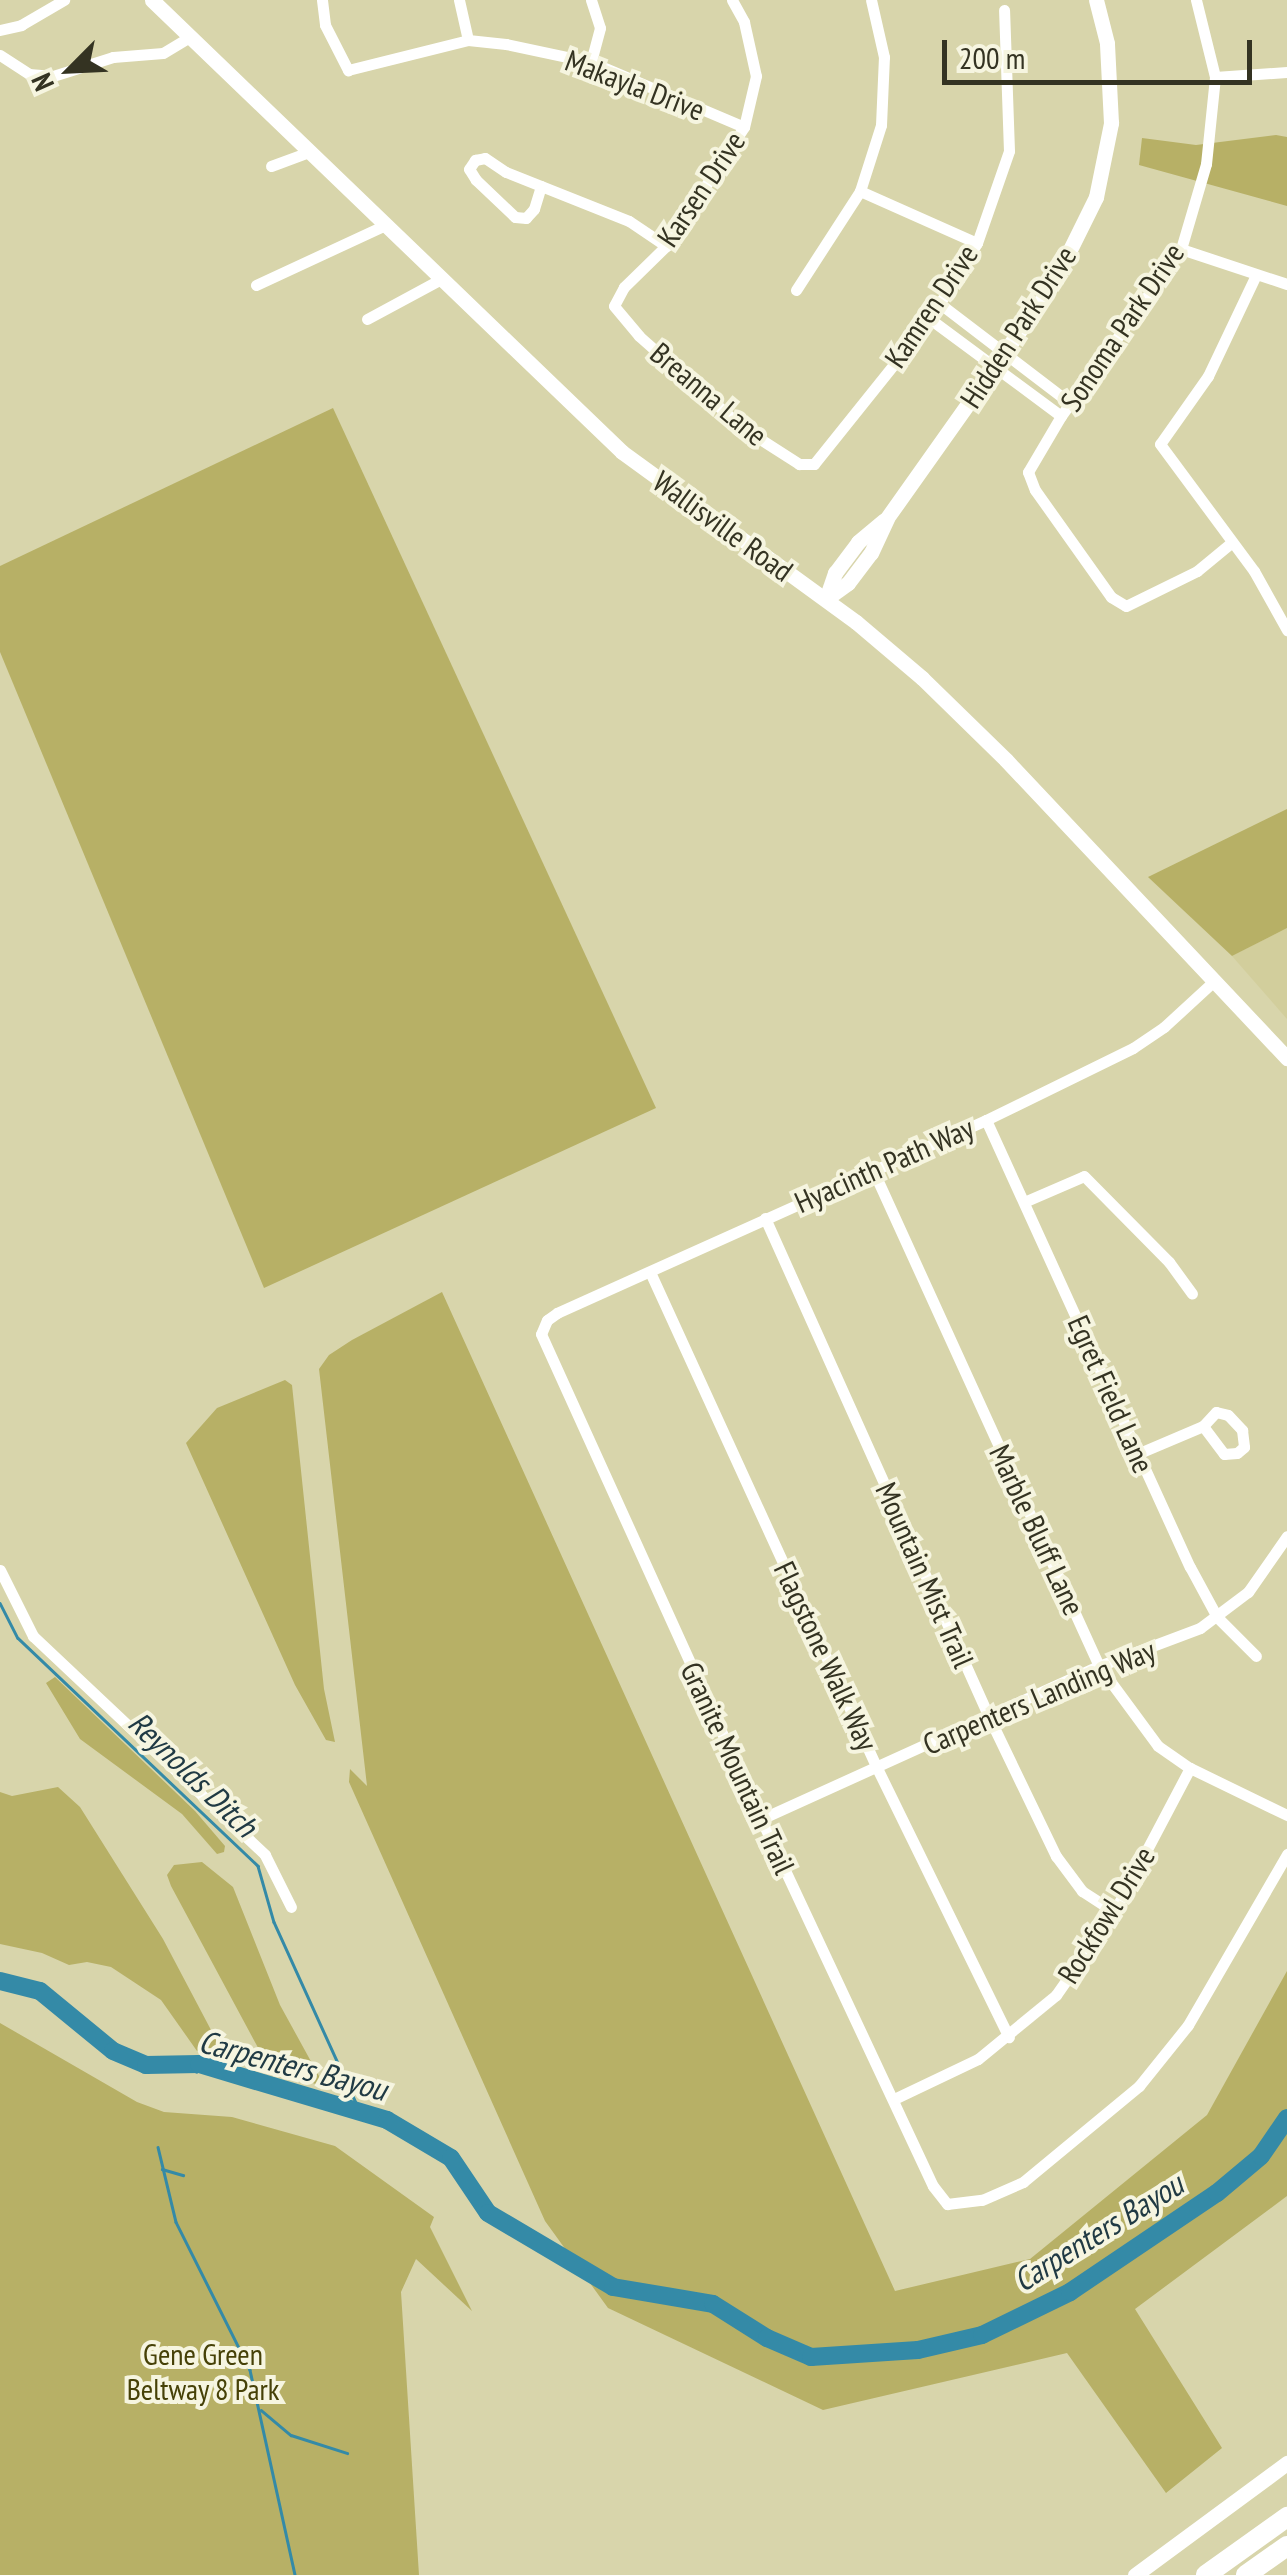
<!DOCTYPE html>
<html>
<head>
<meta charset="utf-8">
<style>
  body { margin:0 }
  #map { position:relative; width:1287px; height:2575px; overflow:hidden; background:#d8d5ab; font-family:"PT Sans Narrow",sans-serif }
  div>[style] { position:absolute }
  .built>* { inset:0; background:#d2ce9c }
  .green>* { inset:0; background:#b7b066 }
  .stream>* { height:2.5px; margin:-1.25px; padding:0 1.25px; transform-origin:1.25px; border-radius:1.25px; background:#348aa7 }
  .river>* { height:18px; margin:-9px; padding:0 9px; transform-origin:9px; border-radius:9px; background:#348aa7 }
  .street>* { height:11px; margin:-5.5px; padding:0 5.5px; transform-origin:5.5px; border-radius:5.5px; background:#fff }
  .secondary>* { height:15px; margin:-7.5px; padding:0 7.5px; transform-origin:7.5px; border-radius:7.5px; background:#fff }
  .highway>* { height:20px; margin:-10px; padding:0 10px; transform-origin:10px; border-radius:10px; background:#fff }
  span { translate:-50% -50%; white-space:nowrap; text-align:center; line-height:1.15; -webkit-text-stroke:8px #f6f5e0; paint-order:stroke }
  .street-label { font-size:30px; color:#343322 }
  .park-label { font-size:30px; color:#464107 }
  .water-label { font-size:32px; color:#203a44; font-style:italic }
  .north { position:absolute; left:20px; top:20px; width:100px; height:100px; -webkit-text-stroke:8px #f6f5e0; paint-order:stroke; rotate:246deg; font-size:28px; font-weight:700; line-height:40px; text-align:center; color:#343322 }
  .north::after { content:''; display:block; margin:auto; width:35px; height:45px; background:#343322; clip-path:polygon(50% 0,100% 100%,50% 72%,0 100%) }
  .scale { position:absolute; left:942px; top:40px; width:310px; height:45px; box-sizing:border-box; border:5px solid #343322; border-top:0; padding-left:12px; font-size:30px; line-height:35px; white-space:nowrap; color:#343322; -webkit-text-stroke:8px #f6f5e0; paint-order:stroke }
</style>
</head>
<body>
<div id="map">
  <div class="built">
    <div style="clip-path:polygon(1287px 928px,1287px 1019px,1232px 956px)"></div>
  </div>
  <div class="green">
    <div style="clip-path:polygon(1276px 135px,1287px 137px,1287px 206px,1139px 165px,1142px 138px,1196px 145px)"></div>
    <div style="clip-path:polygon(333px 408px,656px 1108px,264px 1288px,0 652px,0 566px)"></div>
    <div style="clip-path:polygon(1287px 809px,1287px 928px,1232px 956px,1148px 877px)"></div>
    <div style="clip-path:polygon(442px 1292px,895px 2291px,1030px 2259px,1207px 2115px,1287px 1971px,1287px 2196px,1135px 2309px,1222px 2448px,1166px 2493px,1067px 2353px,823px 2410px,608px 2308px,545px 2221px,349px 1782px,350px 1769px,367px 1786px,319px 1369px,329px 1355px,352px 1340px)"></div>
    <div style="clip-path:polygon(285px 1380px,292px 1385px,324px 1689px,335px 1742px,326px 1740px,295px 1685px,186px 1443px,217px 1408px)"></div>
    <div style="clip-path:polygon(55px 1677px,195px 1811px,225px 1846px,224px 1852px,217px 1854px,182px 1814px,80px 1739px,46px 1683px)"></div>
    <div style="clip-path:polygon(58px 1787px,80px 1807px,163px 1939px,220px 2047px,213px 2053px,197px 2051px,161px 2000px,111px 1967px,87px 1962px,69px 1965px,42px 1953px,0 1944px,0 1792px,12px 1796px)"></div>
    <div style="clip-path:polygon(202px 1862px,233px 1887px,280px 2005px,319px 2076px,319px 2085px,270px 2070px,171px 1886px,167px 1875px,174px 1865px)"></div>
    <div style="clip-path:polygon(0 2023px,137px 2102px,164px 2112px,232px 2117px,335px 2146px,434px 2217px,430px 2227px,472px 2311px,416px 2259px,401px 2292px,419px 2575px,0 2575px)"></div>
  </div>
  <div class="stream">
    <div style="left:0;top:1603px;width:39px;rotate:63deg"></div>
    <div style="left:18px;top:1638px;width:331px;rotate:43.5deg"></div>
    <div style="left:258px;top:1866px;width:58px;rotate:74.1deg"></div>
    <div style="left:274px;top:1922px;width:211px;rotate:65.6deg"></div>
    <div style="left:196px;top:2072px;width:9px;rotate:-69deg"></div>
    <div style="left:158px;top:2147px;width:77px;rotate:76.5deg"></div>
    <div style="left:176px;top:2222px;width:165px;rotate:63.4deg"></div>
    <div style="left:250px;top:2370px;width:210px;rotate:77.6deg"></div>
    <div style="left:162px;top:2169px;width:22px;rotate:16deg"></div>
    <div style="left:261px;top:2410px;width:39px;rotate:40deg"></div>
    <div style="left:291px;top:2435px;width:59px;rotate:17.8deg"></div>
  </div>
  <div class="river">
    <div style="left:0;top:1981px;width:41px;rotate:14deg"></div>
    <div style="left:40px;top:1991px;width:94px;rotate:39.4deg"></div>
    <div style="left:113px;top:2051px;width:36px;rotate:23deg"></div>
    <div style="left:146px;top:2065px;width:53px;rotate:-1.1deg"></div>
    <div style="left:199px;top:2064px;width:196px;rotate:16.6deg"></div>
    <div style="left:387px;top:2120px;width:74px;rotate:30.7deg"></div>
    <div style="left:451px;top:2158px;width:66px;rotate:56.1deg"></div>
    <div style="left:488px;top:2213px;width:145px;rotate:30.6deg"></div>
    <div style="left:613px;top:2287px;width:101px;rotate:9.6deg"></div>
    <div style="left:713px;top:2304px;width:64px;rotate:32.2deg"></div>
    <div style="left:767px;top:2338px;width:48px;rotate:23.4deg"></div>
    <div style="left:811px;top:2357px;width:107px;rotate:-3.7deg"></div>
    <div style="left:918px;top:2350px;width:66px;rotate:-13.2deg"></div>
    <div style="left:982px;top:2335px;width:98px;rotate:-26deg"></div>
    <div style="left:1070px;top:2292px;width:177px;rotate:-34deg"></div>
    <div style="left:1217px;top:2193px;width:57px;rotate:-40.1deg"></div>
    <div style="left:1261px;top:2156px;width:46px;rotate:-55.6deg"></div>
  </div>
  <div class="street">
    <div style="left:322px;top:0;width:25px;rotate:83deg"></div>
    <div style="left:325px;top:25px;width:51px;rotate:62.9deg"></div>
    <div style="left:348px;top:70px;width:124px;rotate:-14deg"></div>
    <div style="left:468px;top:40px;width:38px;rotate:6deg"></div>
    <div style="left:506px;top:44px;width:87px;rotate:12deg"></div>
    <div style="left:591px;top:62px;width:166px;rotate:23deg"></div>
    <div style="left:459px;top:0;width:41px;rotate:77.3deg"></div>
    <div style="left:591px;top:0;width:29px;rotate:72deg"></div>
    <div style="left:600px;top:28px;width:35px;rotate:105deg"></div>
    <div style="left:732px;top:0;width:25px;rotate:61deg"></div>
    <div style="left:744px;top:22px;width:55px;rotate:77.5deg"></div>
    <div style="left:756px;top:76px;width:52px;rotate:103.2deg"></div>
    <div style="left:744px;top:127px;width:142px;rotate:123.2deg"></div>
    <div style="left:666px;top:246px;width:59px;rotate:135.7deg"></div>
    <div style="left:624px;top:287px;width:21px;rotate:118deg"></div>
    <div style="left:614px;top:306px;width:39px;rotate:50deg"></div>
    <div style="left:639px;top:336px;width:139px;rotate:41.5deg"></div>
    <div style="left:743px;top:428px;width:67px;rotate:32.7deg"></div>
    <div style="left:799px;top:464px;width:15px"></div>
    <div style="left:814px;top:464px;width:186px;rotate:-51.3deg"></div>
    <div style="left:930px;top:319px;width:89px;rotate:-58.3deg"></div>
    <div style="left:977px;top:243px;width:97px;rotate:-70.8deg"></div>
    <div style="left:1009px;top:151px;width:141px;rotate:-92deg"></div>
    <div style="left:1196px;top:0;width:79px;rotate:76.1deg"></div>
    <div style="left:1215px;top:77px;width:87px;rotate:95.9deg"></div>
    <div style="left:1206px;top:164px;width:89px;rotate:106.4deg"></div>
    <div style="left:1181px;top:249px;width:206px;rotate:125.7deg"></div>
    <div style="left:1061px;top:416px;width:65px;rotate:120.5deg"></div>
    <div style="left:1028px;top:472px;width:19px;rotate:69deg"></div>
    <div style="left:1035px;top:490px;width:131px;rotate:54.6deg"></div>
    <div style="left:1111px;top:597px;width:17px;rotate:31deg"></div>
    <div style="left:1126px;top:606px;width:79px;rotate:-26.2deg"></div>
    <div style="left:1197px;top:571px;width:44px;rotate:-39.5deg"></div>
    <div style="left:0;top:30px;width:22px;rotate:-13deg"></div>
    <div style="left:21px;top:25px;width:50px;rotate:-30.2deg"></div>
    <div style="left:0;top:55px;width:35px;rotate:33deg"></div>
    <div style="left:29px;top:74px;width:24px;rotate:5deg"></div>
    <div style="left:53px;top:76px;width:63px;rotate:-17.6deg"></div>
    <div style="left:113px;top:57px;width:50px;rotate:-4.6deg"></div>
    <div style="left:163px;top:53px;width:31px;rotate:-31deg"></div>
    <div style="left:1215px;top:77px;width:72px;rotate:-4deg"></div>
    <div style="left:271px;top:166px;width:40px;rotate:-20.2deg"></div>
    <div style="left:541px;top:186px;width:24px;rotate:107deg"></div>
    <div style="left:534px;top:209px;width:12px;rotate:132deg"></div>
    <div style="left:526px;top:218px;width:11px;rotate:-175deg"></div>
    <div style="left:515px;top:217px;width:54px;rotate:-136.5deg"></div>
    <div style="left:476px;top:180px;width:13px;rotate:-122deg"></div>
    <div style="left:469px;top:169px;width:11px;rotate:-56deg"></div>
    <div style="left:475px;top:160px;width:10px;rotate:-11deg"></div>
    <div style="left:485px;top:158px;width:25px;rotate:34deg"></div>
    <div style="left:506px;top:172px;width:132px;rotate:21.7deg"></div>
    <div style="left:629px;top:221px;width:45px;rotate:34deg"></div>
    <div style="left:860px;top:191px;width:128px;rotate:24deg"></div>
    <div style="left:1181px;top:249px;width:112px;rotate:18.3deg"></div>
    <div style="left:1255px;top:277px;width:110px;rotate:115.4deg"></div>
    <div style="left:1208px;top:376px;width:83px;rotate:125.2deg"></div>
    <div style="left:1160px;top:444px;width:158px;rotate:53.5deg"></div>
    <div style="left:1254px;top:571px;width:68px;rotate:60.8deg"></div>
    <div style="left:256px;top:285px;width:142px;rotate:-24.9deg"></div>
    <div style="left:796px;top:290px;width:118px;rotate:-57.1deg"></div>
    <div style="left:860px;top:191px;width:69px;rotate:-72.3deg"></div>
    <div style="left:881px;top:125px;width:68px;rotate:-87.5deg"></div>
    <div style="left:884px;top:57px;width:58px;rotate:-102.8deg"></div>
    <div style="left:939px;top:303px;width:165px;rotate:37.4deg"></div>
    <div style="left:367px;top:319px;width:84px;rotate:-28.4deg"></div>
    <div style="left:930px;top:319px;width:163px;rotate:36.5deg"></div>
    <div style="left:1214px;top:981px;width:68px;rotate:137.4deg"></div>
    <div style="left:1164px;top:1027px;width:37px;rotate:146deg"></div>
    <div style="left:1133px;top:1048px;width:164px;rotate:153.9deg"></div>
    <div style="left:986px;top:1120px;width:470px;rotate:155.8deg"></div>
    <div style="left:557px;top:1313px;width:12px;rotate:145deg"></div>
    <div style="left:547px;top:1320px;width:15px;rotate:113deg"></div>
    <div style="left:541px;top:1334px;width:533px;rotate:65.6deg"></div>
    <div style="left:761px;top:1819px;width:405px;rotate:64.9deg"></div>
    <div style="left:933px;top:2186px;width:23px;rotate:52deg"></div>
    <div style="left:947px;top:2204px;width:35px;rotate:-7deg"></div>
    <div style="left:982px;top:2200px;width:45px;rotate:-23.7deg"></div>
    <div style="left:1023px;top:2182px;width:151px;rotate:-39.6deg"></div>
    <div style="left:1139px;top:2086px;width:78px;rotate:-51.2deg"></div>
    <div style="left:1188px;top:2025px;width:198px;rotate:-59.9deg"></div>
    <div style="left:986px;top:1120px;width:491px;rotate:65.5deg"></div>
    <div style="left:1190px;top:1567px;width:57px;rotate:61.6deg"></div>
    <div style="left:1217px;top:1617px;width:55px;rotate:45deg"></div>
    <div style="left:873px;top:1170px;width:545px;rotate:65.5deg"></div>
    <div style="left:1099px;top:1666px;width:99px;rotate:53.6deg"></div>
    <div style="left:1158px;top:1746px;width:39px;rotate:35deg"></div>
    <div style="left:1190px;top:1768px;width:108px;rotate:25.9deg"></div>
    <div style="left:1024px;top:1202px;width:65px;rotate:-23.4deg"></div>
    <div style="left:1084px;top:1176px;width:121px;rotate:45.3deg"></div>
    <div style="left:1169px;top:1262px;width:39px;rotate:54deg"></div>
    <div style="left:765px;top:1218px;width:545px;rotate:65.83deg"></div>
    <div style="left:988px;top:1715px;width:157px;rotate:64.3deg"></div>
    <div style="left:1056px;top:1856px;width:44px;rotate:53.4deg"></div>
    <div style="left:1082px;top:1891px;width:38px;rotate:33deg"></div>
    <div style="left:650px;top:1272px;width:543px;rotate:65.42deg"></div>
    <div style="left:876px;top:1766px;width:302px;rotate:63.9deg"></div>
    <div style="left:1137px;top:1454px;width:72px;rotate:-23deg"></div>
    <div style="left:1203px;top:1426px;width:19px;rotate:-47deg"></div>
    <div style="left:1216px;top:1412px;width:12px;rotate:14deg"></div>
    <div style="left:1228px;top:1415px;width:21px;rotate:47deg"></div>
    <div style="left:1242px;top:1430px;width:17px;rotate:83deg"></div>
    <div style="left:1244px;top:1447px;width:9px;rotate:139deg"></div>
    <div style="left:1237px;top:1453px;width:13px;rotate:176deg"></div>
    <div style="left:1224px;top:1454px;width:35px;rotate:-127deg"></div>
    <div style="left:0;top:1570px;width:74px;rotate:63.4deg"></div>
    <div style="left:33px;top:1636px;width:319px;rotate:43.3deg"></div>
    <div style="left:265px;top:1855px;width:58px;rotate:63.4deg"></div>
    <div style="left:761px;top:1819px;width:371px;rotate:-24.4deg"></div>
    <div style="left:1099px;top:1666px;width:108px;rotate:-20.6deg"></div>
    <div style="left:1200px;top:1628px;width:60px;rotate:-36.9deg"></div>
    <div style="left:1248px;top:1592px;width:68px;rotate:-55.1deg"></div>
    <div style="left:894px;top:2099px;width:93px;rotate:-25.5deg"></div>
    <div style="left:978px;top:2059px;width:101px;rotate:-39.4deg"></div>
    <div style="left:1056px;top:1995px;width:101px;rotate:-55.1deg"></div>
    <div style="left:1114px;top:1912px;width:163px;rotate:-62.2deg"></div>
  </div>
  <div class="secondary">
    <div style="left:152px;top:0;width:652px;rotate:43.88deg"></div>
    <div style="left:622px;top:452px;width:289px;rotate:36deg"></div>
    <div style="left:856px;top:622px;width:87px;rotate:40.3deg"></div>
    <div style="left:922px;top:678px;width:117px;rotate:44.3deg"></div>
    <div style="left:1006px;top:760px;width:410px;rotate:46.7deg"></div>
    <div style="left:826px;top:599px;width:27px;rotate:-36deg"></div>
    <div style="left:848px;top:583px;width:38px;rotate:-53deg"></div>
    <div style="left:871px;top:553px;width:38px;rotate:-65deg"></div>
    <div style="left:887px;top:518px;width:289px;rotate:-54.7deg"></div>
    <div style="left:1054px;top:282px;width:95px;rotate:-63.7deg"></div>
    <div style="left:1096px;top:197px;width:76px;rotate:-78.5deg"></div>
    <div style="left:1111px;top:123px;width:80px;rotate:-92.9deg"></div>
    <div style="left:1107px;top:43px;width:44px;rotate:-104.3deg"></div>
    <div style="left:826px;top:599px;width:28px;rotate:-71deg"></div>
    <div style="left:835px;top:573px;width:39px;rotate:-53deg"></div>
    <div style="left:858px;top:542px;width:34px;rotate:-40deg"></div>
    <div style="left:1135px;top:2575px;width:189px;rotate:-36.4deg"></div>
  </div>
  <div class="highway">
    <div style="left:1206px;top:2575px;width:100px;rotate:-35.6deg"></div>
    <div style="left:1246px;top:2575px;width:50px;rotate:-35.3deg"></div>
  </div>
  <div class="street-label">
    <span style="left:635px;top:85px;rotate:21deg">Makayla Drive</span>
    <span style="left:701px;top:189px;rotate:-56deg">Karsen Drive</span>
    <span style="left:931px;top:306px;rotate:-56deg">Kamren Drive</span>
    <span style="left:1018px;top:327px;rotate:-57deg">Hidden Park Drive</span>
    <span style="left:1122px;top:327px;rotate:-56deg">Sonoma Park Drive</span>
    <span style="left:709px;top:394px;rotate:40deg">Breanna Lane</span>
    <span style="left:723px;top:526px;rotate:36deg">Wallisville Road</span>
    <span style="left:884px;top:1165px;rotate:-24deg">Hyacinth Path Way</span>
    <span style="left:1111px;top:1394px;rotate:66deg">Egret Field Lane</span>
    <span style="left:1037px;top:1530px;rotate:65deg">Marble Bluff Lane</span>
    <span style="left:925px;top:1575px;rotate:66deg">Mountain Mist Trail</span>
    <span style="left:826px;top:1656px;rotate:65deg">Flagstone Walk Way</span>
    <span style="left:1039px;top:1697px;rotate:-23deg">Carpenters Landing Way</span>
    <span style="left:738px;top:1768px;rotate:65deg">Granite Mountain Trail</span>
    <span style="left:1106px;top:1915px;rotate:-58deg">Rockfowl Drive</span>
  </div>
  <div class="park-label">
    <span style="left:203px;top:2371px">Gene Green<br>Beltway 8 Park</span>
  </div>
  <div class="water-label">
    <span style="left:193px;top:1774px;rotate:44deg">Reynolds Ditch</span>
    <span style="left:293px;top:2065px;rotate:15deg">Carpenters Bayou</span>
    <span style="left:1098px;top:2232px;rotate:-32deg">Carpenters Bayou</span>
  </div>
  <div class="north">N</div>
  <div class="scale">200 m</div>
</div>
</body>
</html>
